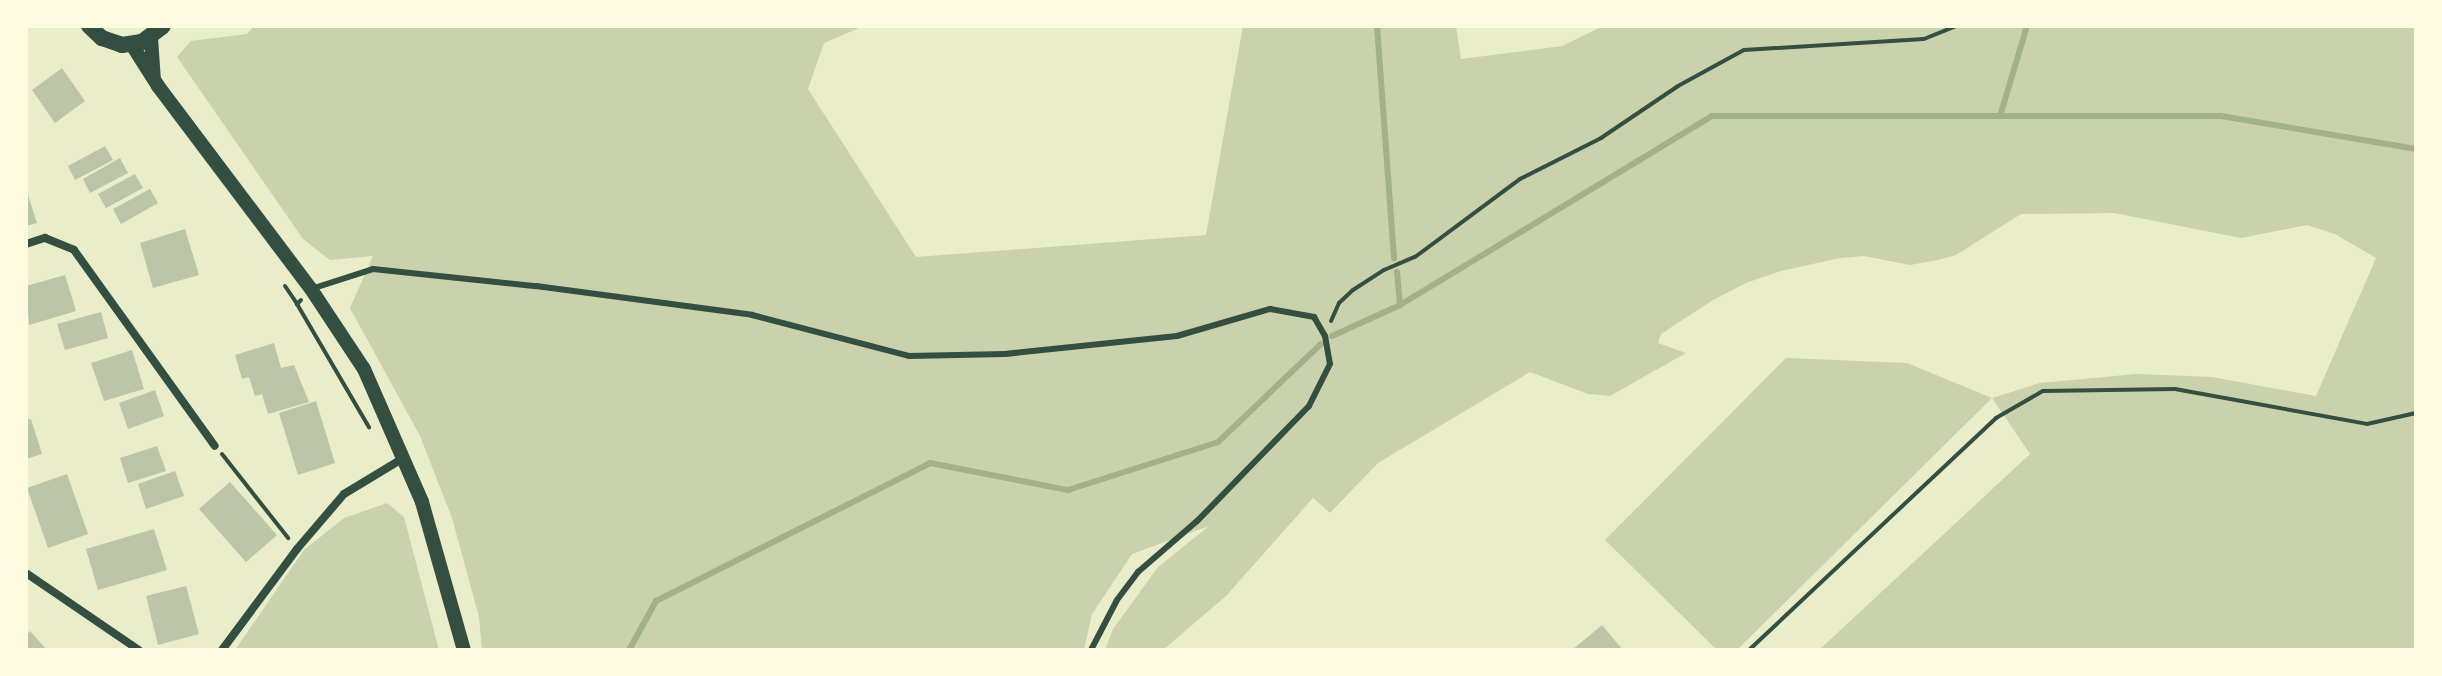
<!DOCTYPE html>
<html>
<head>
<meta charset="utf-8">
<style>
  body { margin:0 }
  #map { position:relative; width:2442px; height:676px; overflow:hidden; background:#e9edc9; font-family:Manrope,sans-serif }
  div>[style] { position:absolute }
  .green>* { inset:0; background:#cad2ad }
  .stream>* { height:6px; margin:-3px; padding:0 3px; transform-origin:3px; border-radius:3px; background:#a3b18a }
  .building>* { inset:0; background:#bcc5a7 }
  .path>* { height:4px; margin:-2px; padding:0 2px; transform-origin:2px; border-radius:2px; background:#344e41 }
  .service>* { height:6px; margin:-3px; padding:0 3px; transform-origin:3px; border-radius:3px; background:#344e41 }
  .minor>* { height:8px; margin:-4px; padding:0 4px; transform-origin:4px; border-radius:4px; background:#344e41 }
  .tertiary>* { height:14px; margin:-7px; padding:0 7px; transform-origin:7px; border-radius:7px; background:#344e41 }
  .secondary>* { height:16px; margin:-8px; padding:0 8px; transform-origin:8px; border-radius:8px; background:#344e41 }
  span { translate:-50% -50%; white-space:nowrap; text-align:center; line-height:1.15; -webkit-text-stroke:6px #fefae0; paint-order:stroke }
  .frame { position:absolute; inset:0; border:28px solid #fefae0; pointer-events:none }
</style>
</head>
<body>
<div id="map">
  <div class="green">
    <div style="clip-path:polygon(254px 26px,864px 26px,824px 43px,808px 89px,916px 257px,1206px 235px,1243px 26px,1456px 26px,1461px 59px,1562px 46px,1603px 26px,2416px 26px,2416px 650px,1819px 650px,2030px 454px,1992px 398px,1737px 650px,1717px 650px,1605px 540px,1786px 358px,1907px 363px,1992px 398px,2040px 383px,2136px 374px,2212px 377px,2316px 396px,2376px 258px,2335px 234px,2307px 225px,2241px 238px,2114px 213px,2021px 214px,1956px 255px,1938px 260px,1910px 265px,1864px 256px,1840px 258px,1781px 271px,1746px 283px,1713px 300px,1661px 334px,1658px 343px,1686px 353px,1610px 396px,1588px 394px,1530px 372px,1378px 463px,1330px 513px,1313px 498px,1226px 596px,1163px 650px,1105px 650px,1113px 629px,1158px 567px,1209px 526px,1132px 554px,1092px 614px,1084px 650px,482px 650px,479px 617px,452px 518px,420px 436px,350px 308px,373px 256px,330px 260px,303px 239px,177px 57px,191px 41px,247px 34px)"></div>
    <div style="clip-path:polygon(387px 503px,404px 517px,439px 650px,235px 650px,304px 550px,344px 518px)"></div>
  </div>
  <div class="stream">
    <div style="left:1377px;top:26px;width:233px;rotate:85.8deg"></div>
    <div style="left:2001px;top:113px;width:91px;rotate:-73.4deg"></div>
    <div style="left:1397px;top:272px;width:33px;rotate:85deg"></div>
    <div style="left:1332px;top:336px;width:75px;rotate:-24.5deg"></div>
    <div style="left:1400px;top:305px;width:365px;rotate:-31.2deg"></div>
    <div style="left:1712px;top:116px;width:509px"></div>
    <div style="left:2221px;top:116px;width:198px;rotate:9.6deg"></div>
    <div style="left:629px;top:650px;width:56px;rotate:-61.1deg"></div>
    <div style="left:656px;top:601px;width:307px;rotate:-26.7deg"></div>
    <div style="left:930px;top:463px;width:141px;rotate:11.1deg"></div>
    <div style="left:1068px;top:490px;width:157px;rotate:-17.7deg"></div>
    <div style="left:1218px;top:442px;width:142px;rotate:-43.6deg"></div>
  </div>
  <div class="building">
    <div style="clip-path:polygon(62px 68px,85px 101px,55px 123px,32px 90px)"></div>
    <div style="clip-path:polygon(105px 146px,113px 160px,75px 180px,68px 166px)"></div>
    <div style="clip-path:polygon(120px 158px,128px 173px,90px 193px,83px 179px)"></div>
    <div style="clip-path:polygon(135px 174px,143px 188px,106px 208px,98px 194px)"></div>
    <div style="clip-path:polygon(26px 189px,37px 223px,26px 226px)"></div>
    <div style="clip-path:polygon(150px 189px,158px 203px,121px 224px,113px 209px)"></div>
    <div style="clip-path:polygon(185px 229px,199px 275px,153px 288px,140px 243px)"></div>
    <div style="clip-path:polygon(65px 275px,76px 311px,29px 325px,26px 286px)"></div>
    <div style="clip-path:polygon(101px 312px,108px 338px,65px 350px,57px 324px)"></div>
    <div style="clip-path:polygon(274px 343px,281px 368px,294px 365px,309px 402px,268px 414px,262px 394px,255px 396px,249px 377px,242px 379px,235px 355px)"></div>
    <div style="clip-path:polygon(132px 350px,144px 389px,104px 401px,91px 363px)"></div>
    <div style="clip-path:polygon(155px 390px,164px 416px,128px 429px,119px 403px)"></div>
    <div style="clip-path:polygon(316px 401px,335px 463px,298px 475px,279px 413px)"></div>
    <div style="clip-path:polygon(31px 419px,42px 454px,26px 459px,26px 420px)"></div>
    <div style="clip-path:polygon(157px 446px,166px 471px,128px 483px,120px 458px)"></div>
    <div style="clip-path:polygon(175px 471px,184px 496px,146px 509px,138px 484px)"></div>
    <div style="clip-path:polygon(67px 474px,88px 534px,48px 548px,27px 488px)"></div>
    <div style="clip-path:polygon(230px 482px,277px 535px,246px 562px,199px 509px)"></div>
    <div style="clip-path:polygon(154px 529px,167px 570px,98px 590px,86px 549px)"></div>
    <div style="clip-path:polygon(186px 586px,199px 634px,158px 645px,146px 596px)"></div>
    <div style="clip-path:polygon(1602px 625px,1623px 650px,1572px 650px)"></div>
    <div style="clip-path:polygon(30px 631px,47px 650px,26px 650px,26px 635px)"></div>
  </div>
  <div class="path">
    <div style="left:285px;top:286px;width:22px;rotate:56deg"></div>
    <div style="left:301px;top:300px;width:6px;rotate:135deg"></div>
    <div style="left:297px;top:304px;width:143px;rotate:59.7deg"></div>
    <div style="left:1331px;top:321px;width:20px;rotate:-66deg"></div>
    <div style="left:1339px;top:303px;width:19px;rotate:-43deg"></div>
    <div style="left:1353px;top:290px;width:37px;rotate:-33deg"></div>
    <div style="left:1384px;top:270px;width:34px;rotate:-23deg"></div>
    <div style="left:1415px;top:257px;width:131px;rotate:-36.6deg"></div>
    <div style="left:1520px;top:179px;width:91px;rotate:-26.8deg"></div>
    <div style="left:1601px;top:138px;width:93px;rotate:-34deg"></div>
    <div style="left:1678px;top:86px;width:75px;rotate:-28.6deg"></div>
    <div style="left:1744px;top:50px;width:180px;rotate:-3.5deg"></div>
    <div style="left:1924px;top:39px;width:35px;rotate:-22deg"></div>
    <div style="left:222px;top:454px;width:107px;rotate:51.8deg"></div>
    <div style="left:1749px;top:650px;width:339px;rotate:-43.2deg"></div>
    <div style="left:1996px;top:418px;width:54px;rotate:-29.9deg"></div>
    <div style="left:2043px;top:391px;width:132px;rotate:-0.9deg"></div>
    <div style="left:2175px;top:389px;width:195px;rotate:10.3deg"></div>
    <div style="left:2367px;top:424px;width:50px;rotate:-12.7deg"></div>
  </div>
  <div class="service">
    <div style="left:311px;top:289px;width:65px;rotate:-17.9deg"></div>
    <div style="left:373px;top:269px;width:164px;rotate:6deg"></div>
    <div style="left:536px;top:286px;width:218px;rotate:7.6deg"></div>
    <div style="left:752px;top:315px;width:162px;rotate:14.6deg"></div>
    <div style="left:909px;top:356px;width:96px;rotate:-1.2deg"></div>
    <div style="left:1005px;top:354px;width:173px;rotate:-6deg"></div>
    <div style="left:1177px;top:336px;width:97px;rotate:-16.2deg"></div>
    <div style="left:1270px;top:309px;width:45px;rotate:10.3deg"></div>
    <div style="left:1314px;top:317px;width:22px;rotate:60deg"></div>
    <div style="left:1325px;top:336px;width:28px;rotate:80deg"></div>
    <div style="left:1330px;top:364px;width:47px;rotate:116.6deg"></div>
    <div style="left:1309px;top:406px;width:161px;rotate:134.2deg"></div>
    <div style="left:1197px;top:521px;width:78px;rotate:139.2deg"></div>
    <div style="left:1138px;top:572px;width:35px;rotate:127deg"></div>
    <div style="left:1117px;top:600px;width:56px;rotate:117.5deg"></div>
  </div>
  <div class="minor">
    <div style="left:26px;top:244px;width:20px;rotate:-18deg"></div>
    <div style="left:45px;top:238px;width:31px;rotate:22deg"></div>
    <div style="left:74px;top:250px;width:241px;rotate:54.3deg"></div>
    <div style="left:26px;top:573px;width:137px;rotate:34.3deg"></div>
    <div style="left:222px;top:650px;width:126px;rotate:-53.4deg"></div>
    <div style="left:297px;top:549px;width:72px;rotate:-49.5deg"></div>
    <div style="left:344px;top:494px;width:71px;rotate:-31.2deg"></div>
  </div>
  <div class="tertiary">
    <div style="left:151px;top:38px;width:39px;rotate:86deg"></div>
    <div style="left:132px;top:45px;width:49px;rotate:57.6deg"></div>
    <div style="left:158px;top:86px;width:254px;rotate:53deg"></div>
    <div style="left:311px;top:289px;width:96px;rotate:56.5deg"></div>
    <div style="left:364px;top:369px;width:145px;rotate:66.4deg"></div>
    <div style="left:422px;top:502px;width:154px;rotate:74.2deg"></div>
  </div>
  <div class="secondary">
    <div style="left:89px;top:26px;width:18px;rotate:43deg"></div>
    <div style="left:102px;top:38px;width:21px;rotate:19deg"></div>
    <div style="left:122px;top:45px;width:20px;rotate:-9deg"></div>
    <div style="left:142px;top:42px;width:26px;rotate:-37deg"></div>
  </div>
  <div class="frame"></div>
</div>
</body>
</html>
